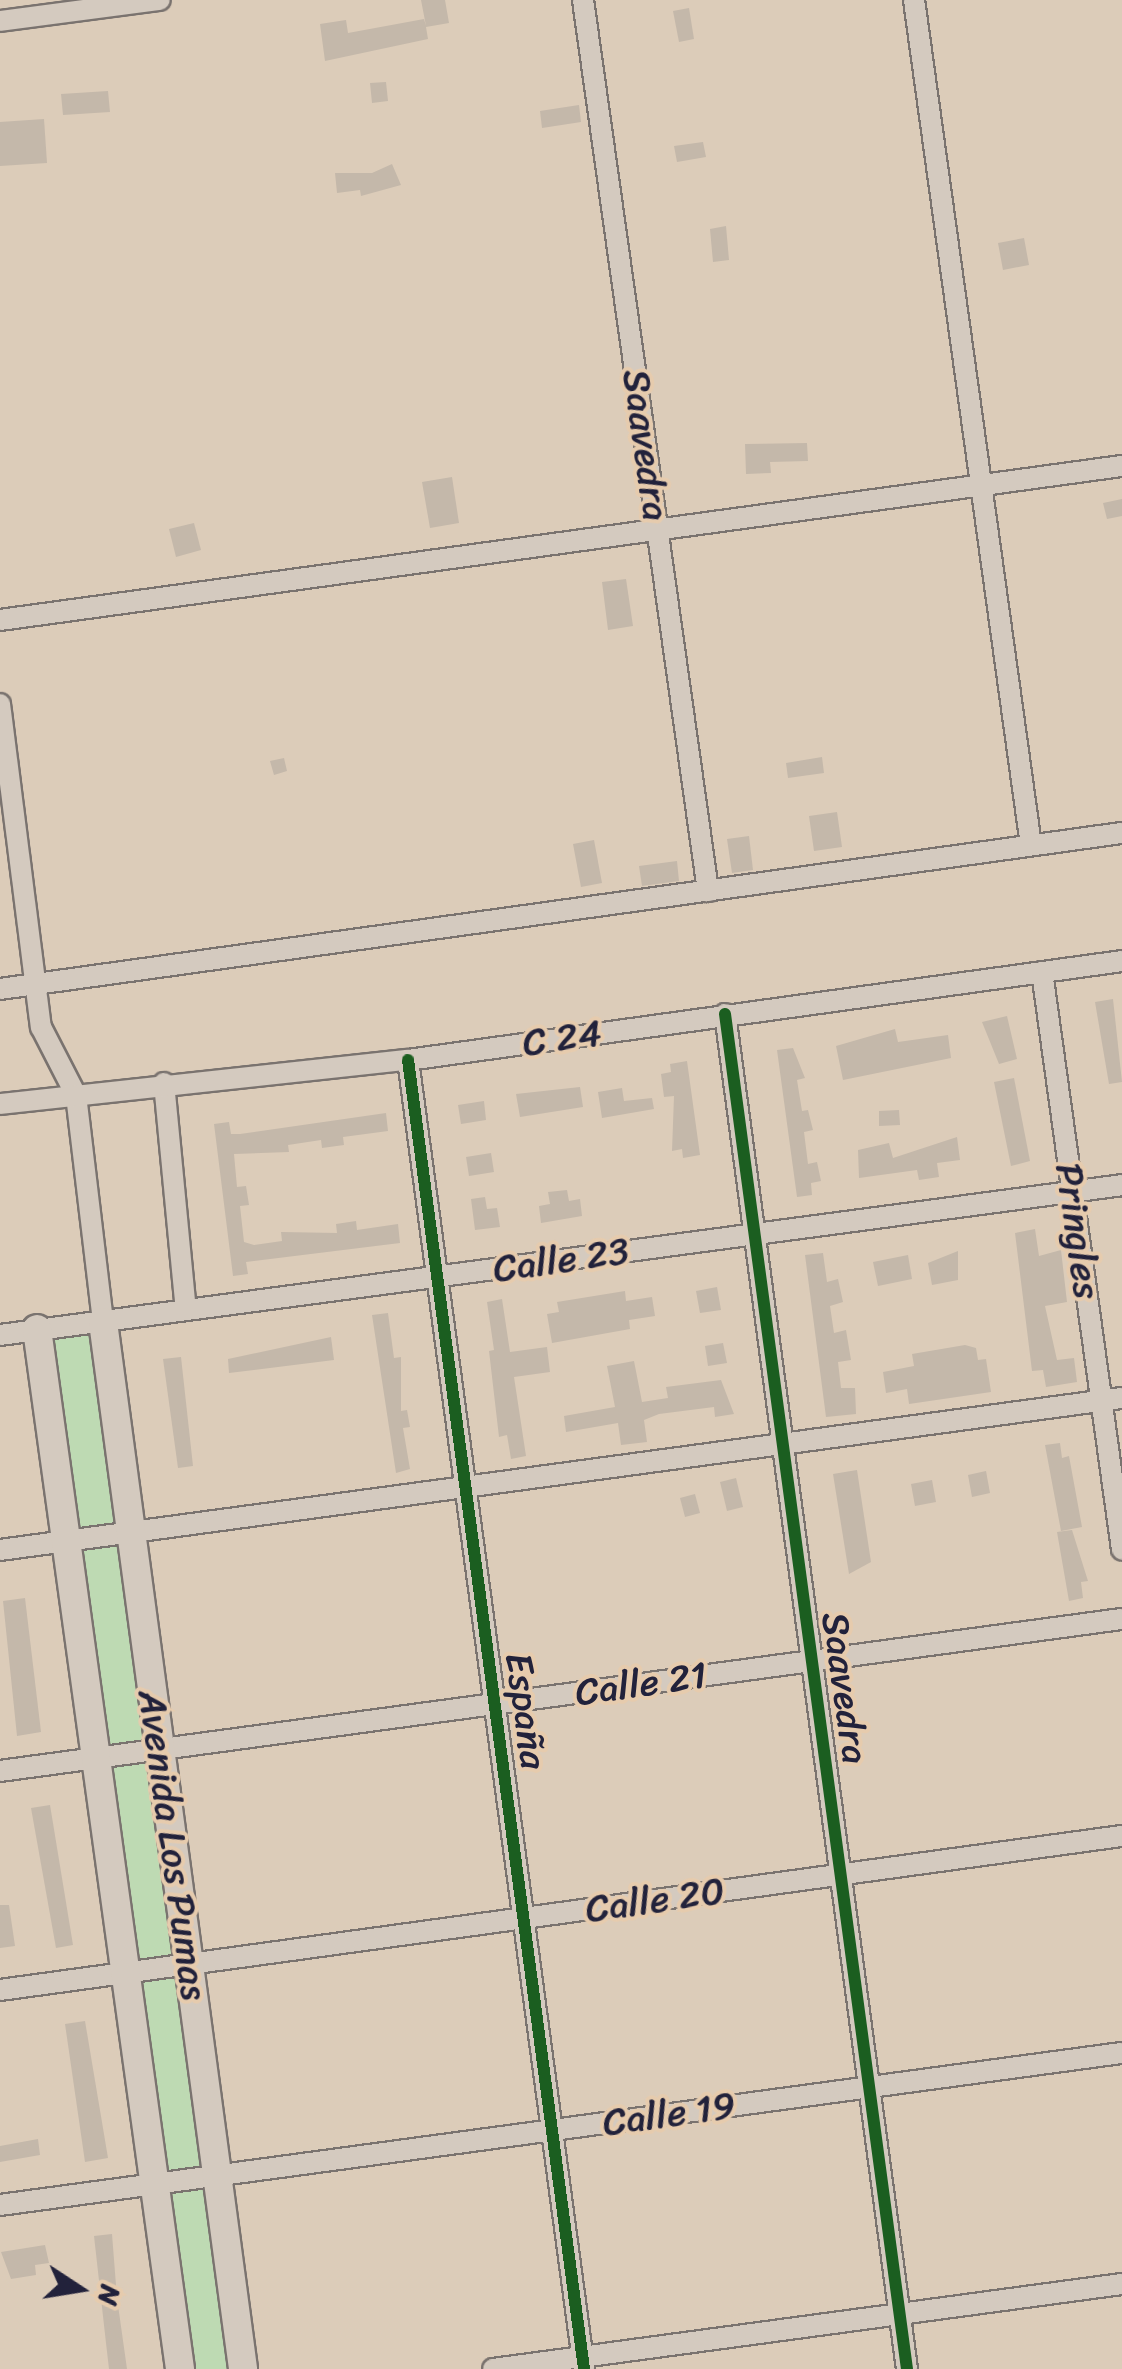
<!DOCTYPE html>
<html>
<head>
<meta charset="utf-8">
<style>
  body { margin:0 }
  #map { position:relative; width:1122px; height:2369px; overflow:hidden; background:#dcccb9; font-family:Sriracha,sans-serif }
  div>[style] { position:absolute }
  .green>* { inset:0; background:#bedab3 }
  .building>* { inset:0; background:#c4b8aa }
  .roads { filter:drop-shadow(2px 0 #7a736f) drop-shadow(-2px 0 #7a736f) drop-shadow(0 2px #7a736f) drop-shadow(0 -2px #7a736f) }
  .street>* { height:20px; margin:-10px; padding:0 10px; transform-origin:10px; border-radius:10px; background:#d4cabf }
  .secondary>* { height:28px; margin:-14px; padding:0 14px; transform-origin:14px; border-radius:14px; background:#d4cabf }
  .cycleway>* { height:12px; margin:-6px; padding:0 6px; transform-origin:6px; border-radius:6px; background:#1b5e20 }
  span { translate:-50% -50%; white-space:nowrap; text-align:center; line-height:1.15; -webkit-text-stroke:8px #e6cbad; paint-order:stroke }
  .street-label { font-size:38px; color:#22223b }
  .north { position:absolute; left:30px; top:2239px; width:100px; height:100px; -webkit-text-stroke:8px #e6cbad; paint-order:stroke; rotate:102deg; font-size:28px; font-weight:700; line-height:40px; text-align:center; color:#22223b }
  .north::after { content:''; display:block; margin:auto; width:35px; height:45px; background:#22223b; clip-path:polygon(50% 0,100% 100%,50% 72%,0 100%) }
</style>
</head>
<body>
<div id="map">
  <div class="green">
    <div style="clip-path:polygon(102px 1322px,241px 2369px,180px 2369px,38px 1330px)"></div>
  </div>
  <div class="building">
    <div style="clip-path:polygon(421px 0,445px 0,449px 23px,426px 27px,428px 39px,325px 61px,320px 24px,346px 20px,348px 33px,424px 19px,426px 26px)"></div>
    <div style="clip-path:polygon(689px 8px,694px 39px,679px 42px,673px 11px)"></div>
    <div style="clip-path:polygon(386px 82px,388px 101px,372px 103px,370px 83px)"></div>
    <div style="clip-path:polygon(108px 91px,110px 112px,63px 115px,61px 94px)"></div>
    <div style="clip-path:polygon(579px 105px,581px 122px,542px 128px,540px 111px)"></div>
    <div style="clip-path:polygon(44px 119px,47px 163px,0 166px,0 122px)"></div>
    <div style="clip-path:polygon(703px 142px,706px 157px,677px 162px,674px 146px)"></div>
    <div style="clip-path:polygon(392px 164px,401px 185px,361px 196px,360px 190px,337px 193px,335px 173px,372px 173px)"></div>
    <div style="clip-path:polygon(726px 226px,729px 260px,713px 262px,710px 229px)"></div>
    <div style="clip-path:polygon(1024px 238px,1029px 265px,1003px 270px,998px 243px)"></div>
    <div style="clip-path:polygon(807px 443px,808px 461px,770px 462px,771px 473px,746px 474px,745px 444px)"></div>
    <div style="clip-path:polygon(452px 477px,459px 523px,430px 528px,422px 482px)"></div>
    <div style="clip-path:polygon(1122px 499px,1122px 516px,1107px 519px,1103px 503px)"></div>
    <div style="clip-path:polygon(194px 523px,201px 550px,176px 557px,169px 529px)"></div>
    <div style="clip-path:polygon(626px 579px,633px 626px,608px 630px,602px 582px)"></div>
    <div style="clip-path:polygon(822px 757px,824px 773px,788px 778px,786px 763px)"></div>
    <div style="clip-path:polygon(284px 758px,287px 771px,274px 775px,270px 761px)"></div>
    <div style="clip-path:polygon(837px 812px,842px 847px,814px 851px,809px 816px)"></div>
    <div style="clip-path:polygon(749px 836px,753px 870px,732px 873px,727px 839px)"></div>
    <div style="clip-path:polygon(594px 840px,602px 883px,581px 887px,573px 844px)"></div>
    <div style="clip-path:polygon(677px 861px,679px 881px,642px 886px,639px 866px)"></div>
    <div style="clip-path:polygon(1113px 999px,1122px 1082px,1109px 1084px,1095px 1002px)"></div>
    <div style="clip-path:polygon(1007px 1016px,1017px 1059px,999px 1064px,982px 1022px)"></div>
    <div style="clip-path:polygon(895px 1029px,898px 1042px,948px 1035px,951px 1058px,843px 1080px,836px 1046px)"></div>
    <div style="clip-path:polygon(793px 1048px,805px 1078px,797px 1080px,802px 1111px,808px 1110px,813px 1130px,804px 1132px,808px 1164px,817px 1162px,821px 1181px,811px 1183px,812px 1195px,797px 1197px,777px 1050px)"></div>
    <div style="clip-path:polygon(687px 1061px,700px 1155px,683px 1158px,682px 1149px,672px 1151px,674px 1096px,664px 1097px,661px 1074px,671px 1072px,670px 1064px)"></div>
    <div style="clip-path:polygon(1014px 1078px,1030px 1161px,1011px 1166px,994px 1082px)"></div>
    <div style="clip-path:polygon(580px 1087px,583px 1107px,520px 1117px,516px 1094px)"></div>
    <div style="clip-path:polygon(622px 1088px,624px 1101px,652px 1098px,654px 1109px,602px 1118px,598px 1092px)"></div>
    <div style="clip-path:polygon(484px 1101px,486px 1120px,461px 1124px,458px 1105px)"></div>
    <div style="clip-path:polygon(899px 1110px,900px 1125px,879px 1126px,879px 1111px)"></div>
    <div style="clip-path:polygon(386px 1113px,388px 1131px,343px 1137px,344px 1145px,322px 1148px,321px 1140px,288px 1145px,289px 1152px,234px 1154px,237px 1187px,246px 1186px,249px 1205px,240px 1206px,244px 1242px,254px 1245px,282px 1241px,281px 1232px,337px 1233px,336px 1224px,356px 1221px,357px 1230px,398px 1224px,400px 1243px,246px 1262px,248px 1274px,233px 1276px,214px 1124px,229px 1122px,231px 1134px,240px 1134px)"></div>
    <div style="clip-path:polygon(957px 1137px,960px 1160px,937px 1163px,939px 1177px,919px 1180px,917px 1170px,859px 1178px,858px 1150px,889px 1143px,893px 1158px)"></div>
    <div style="clip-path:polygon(491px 1153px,494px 1172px,469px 1176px,466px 1157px)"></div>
    <div style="clip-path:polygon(567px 1190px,569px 1201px,580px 1199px,582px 1216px,541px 1223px,539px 1206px,550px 1204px,548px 1192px)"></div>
    <div style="clip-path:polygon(485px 1197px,487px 1209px,497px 1208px,500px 1227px,475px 1230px,471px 1199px)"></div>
    <div style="clip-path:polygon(1035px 1229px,1039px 1256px,1061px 1250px,1067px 1302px,1045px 1306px,1057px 1360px,1074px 1358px,1077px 1382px,1046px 1387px,1043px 1370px,1032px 1371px,1015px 1233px)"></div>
    <div style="clip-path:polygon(958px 1251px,958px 1280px,932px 1285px,928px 1263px)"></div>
    <div style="clip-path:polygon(823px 1253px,827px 1282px,838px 1279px,843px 1302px,830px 1306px,834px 1333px,846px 1330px,851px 1360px,838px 1362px,841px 1388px,855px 1388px,856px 1414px,826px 1417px,805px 1255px)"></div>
    <div style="clip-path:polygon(908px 1255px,912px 1279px,878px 1286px,873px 1262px)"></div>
    <div style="clip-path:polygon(717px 1287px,721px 1310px,700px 1313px,696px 1291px)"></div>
    <div style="clip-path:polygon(625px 1291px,626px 1301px,652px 1297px,655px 1316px,629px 1320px,630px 1329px,552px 1343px,547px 1314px,559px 1312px,557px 1302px)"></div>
    <div style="clip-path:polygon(502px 1299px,510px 1352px,547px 1347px,550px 1372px,514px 1377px,526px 1456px,511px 1459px,507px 1435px,499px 1437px,489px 1351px,494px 1350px,487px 1302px)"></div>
    <div style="clip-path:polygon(388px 1313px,394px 1358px,401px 1357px,401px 1411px,407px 1410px,410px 1427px,403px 1428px,410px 1469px,396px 1473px,372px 1315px)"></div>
    <div style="clip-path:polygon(331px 1337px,334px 1360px,229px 1373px,228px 1359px)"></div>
    <div style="clip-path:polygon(723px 1343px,727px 1363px,708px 1366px,705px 1346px)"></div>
    <div style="clip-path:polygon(965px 1345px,976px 1348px,978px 1360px,986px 1359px,991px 1392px,909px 1404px,907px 1389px,886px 1393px,883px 1372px,914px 1366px,912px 1354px)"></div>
    <div style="clip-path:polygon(181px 1357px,193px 1466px,178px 1468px,163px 1359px)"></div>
    <div style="clip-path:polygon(634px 1361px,642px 1402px,668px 1398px,666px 1387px,721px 1380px,734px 1414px,715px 1417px,714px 1407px,659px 1414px,644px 1420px,647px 1442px,621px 1445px,618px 1423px,566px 1432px,564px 1416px,615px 1407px,607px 1366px)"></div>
    <div style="clip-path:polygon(1060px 1443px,1062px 1458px,1069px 1456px,1082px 1527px,1061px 1531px,1045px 1445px)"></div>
    <div style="clip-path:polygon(857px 1470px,871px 1562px,849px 1574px,833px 1474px)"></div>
    <div style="clip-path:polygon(986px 1471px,990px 1493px,972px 1497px,968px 1475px)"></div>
    <div style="clip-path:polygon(736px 1478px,743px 1507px,727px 1511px,720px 1482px)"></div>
    <div style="clip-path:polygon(932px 1480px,936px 1502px,915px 1506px,911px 1484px)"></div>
    <div style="clip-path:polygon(695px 1494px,700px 1513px,685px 1517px,680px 1498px)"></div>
    <div style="clip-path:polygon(1072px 1530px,1088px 1581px,1081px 1582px,1083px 1598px,1069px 1601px,1057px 1532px)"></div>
    <div style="clip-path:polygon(25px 1598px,41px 1732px,17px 1736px,3px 1601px)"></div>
    <div style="clip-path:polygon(50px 1805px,73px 1945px,56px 1948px,31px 1808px)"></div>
    <div style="clip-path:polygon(0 1905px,9px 1905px,15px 1946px,0 1948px)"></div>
    <div style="clip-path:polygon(85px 2021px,108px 2158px,85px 2162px,65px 2024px)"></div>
    <div style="clip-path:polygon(38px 2139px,40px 2155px,0 2162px,0 2146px)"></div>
    <div style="clip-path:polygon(112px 2234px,117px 2298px,127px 2369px,109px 2369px,106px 2343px,94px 2236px)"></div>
    <div style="clip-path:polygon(45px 2245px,49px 2263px,35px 2265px,36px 2275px,11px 2279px,1px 2252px)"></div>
  </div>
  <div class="roads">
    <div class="street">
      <div style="left:583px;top:0;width:900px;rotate:82.01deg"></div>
      <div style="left:914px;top:0;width:853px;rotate:82.12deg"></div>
      <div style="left:0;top:21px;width:161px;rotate:-7.5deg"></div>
      <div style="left:0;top:620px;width:1133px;rotate:-7.82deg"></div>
      <div style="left:0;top:704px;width:326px;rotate:82.8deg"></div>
      <div style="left:41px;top:1027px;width:76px;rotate:62.8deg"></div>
      <div style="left:76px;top:1095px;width:229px;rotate:83.2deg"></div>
      <div style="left:1042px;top:972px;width:583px;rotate:82.11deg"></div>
      <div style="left:0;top:989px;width:1133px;rotate:-7.92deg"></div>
      <div style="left:725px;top:1014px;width:1367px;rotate:82.35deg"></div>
      <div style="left:408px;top:1060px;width:1321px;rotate:82.34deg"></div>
      <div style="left:164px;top:1083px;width:228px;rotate:84.5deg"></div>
      <div style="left:0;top:1104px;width:410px;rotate:-6.2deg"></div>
      <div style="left:408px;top:1060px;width:721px;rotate:-7.89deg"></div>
      <div style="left:0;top:1335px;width:1132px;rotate:-7.61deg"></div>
      <div style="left:0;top:1550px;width:1132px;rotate:-7.72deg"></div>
      <div style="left:0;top:1771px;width:1132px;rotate:-7.72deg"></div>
      <div style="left:0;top:1990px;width:1133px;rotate:-7.82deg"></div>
      <div style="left:0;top:2205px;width:1132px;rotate:-7.72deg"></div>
      <div style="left:493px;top:2369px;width:635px;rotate:-7.7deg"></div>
    </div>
    <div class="secondary">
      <div style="left:103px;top:1322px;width:1056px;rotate:82.38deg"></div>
      <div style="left:37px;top:1329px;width:1050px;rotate:82.17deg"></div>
    </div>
  </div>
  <div class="cycleway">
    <div style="left:725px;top:1014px;width:1367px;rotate:82.35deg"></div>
    <div style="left:408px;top:1060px;width:1321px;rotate:82.34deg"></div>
  </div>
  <div class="street-label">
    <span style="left:646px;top:445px;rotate:82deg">Saavedra</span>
    <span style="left:562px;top:1038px;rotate:-8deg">C 24</span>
    <span style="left:1078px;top:1231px;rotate:82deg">Pringles</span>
    <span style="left:561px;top:1260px;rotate:-8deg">Calle 23</span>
    <span style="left:641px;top:1684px;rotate:-8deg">Calle 21</span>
    <span style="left:845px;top:1688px;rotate:82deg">Saavedra</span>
    <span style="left:526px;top:1711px;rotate:82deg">España</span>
    <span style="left:173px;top:1845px;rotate:82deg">Avenida Los Pumas</span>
    <span style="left:655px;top:1900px;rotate:-8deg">Calle 20</span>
    <span style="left:669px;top:2114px;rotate:-8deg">Calle 19</span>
  </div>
  <div class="north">N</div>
</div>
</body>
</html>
